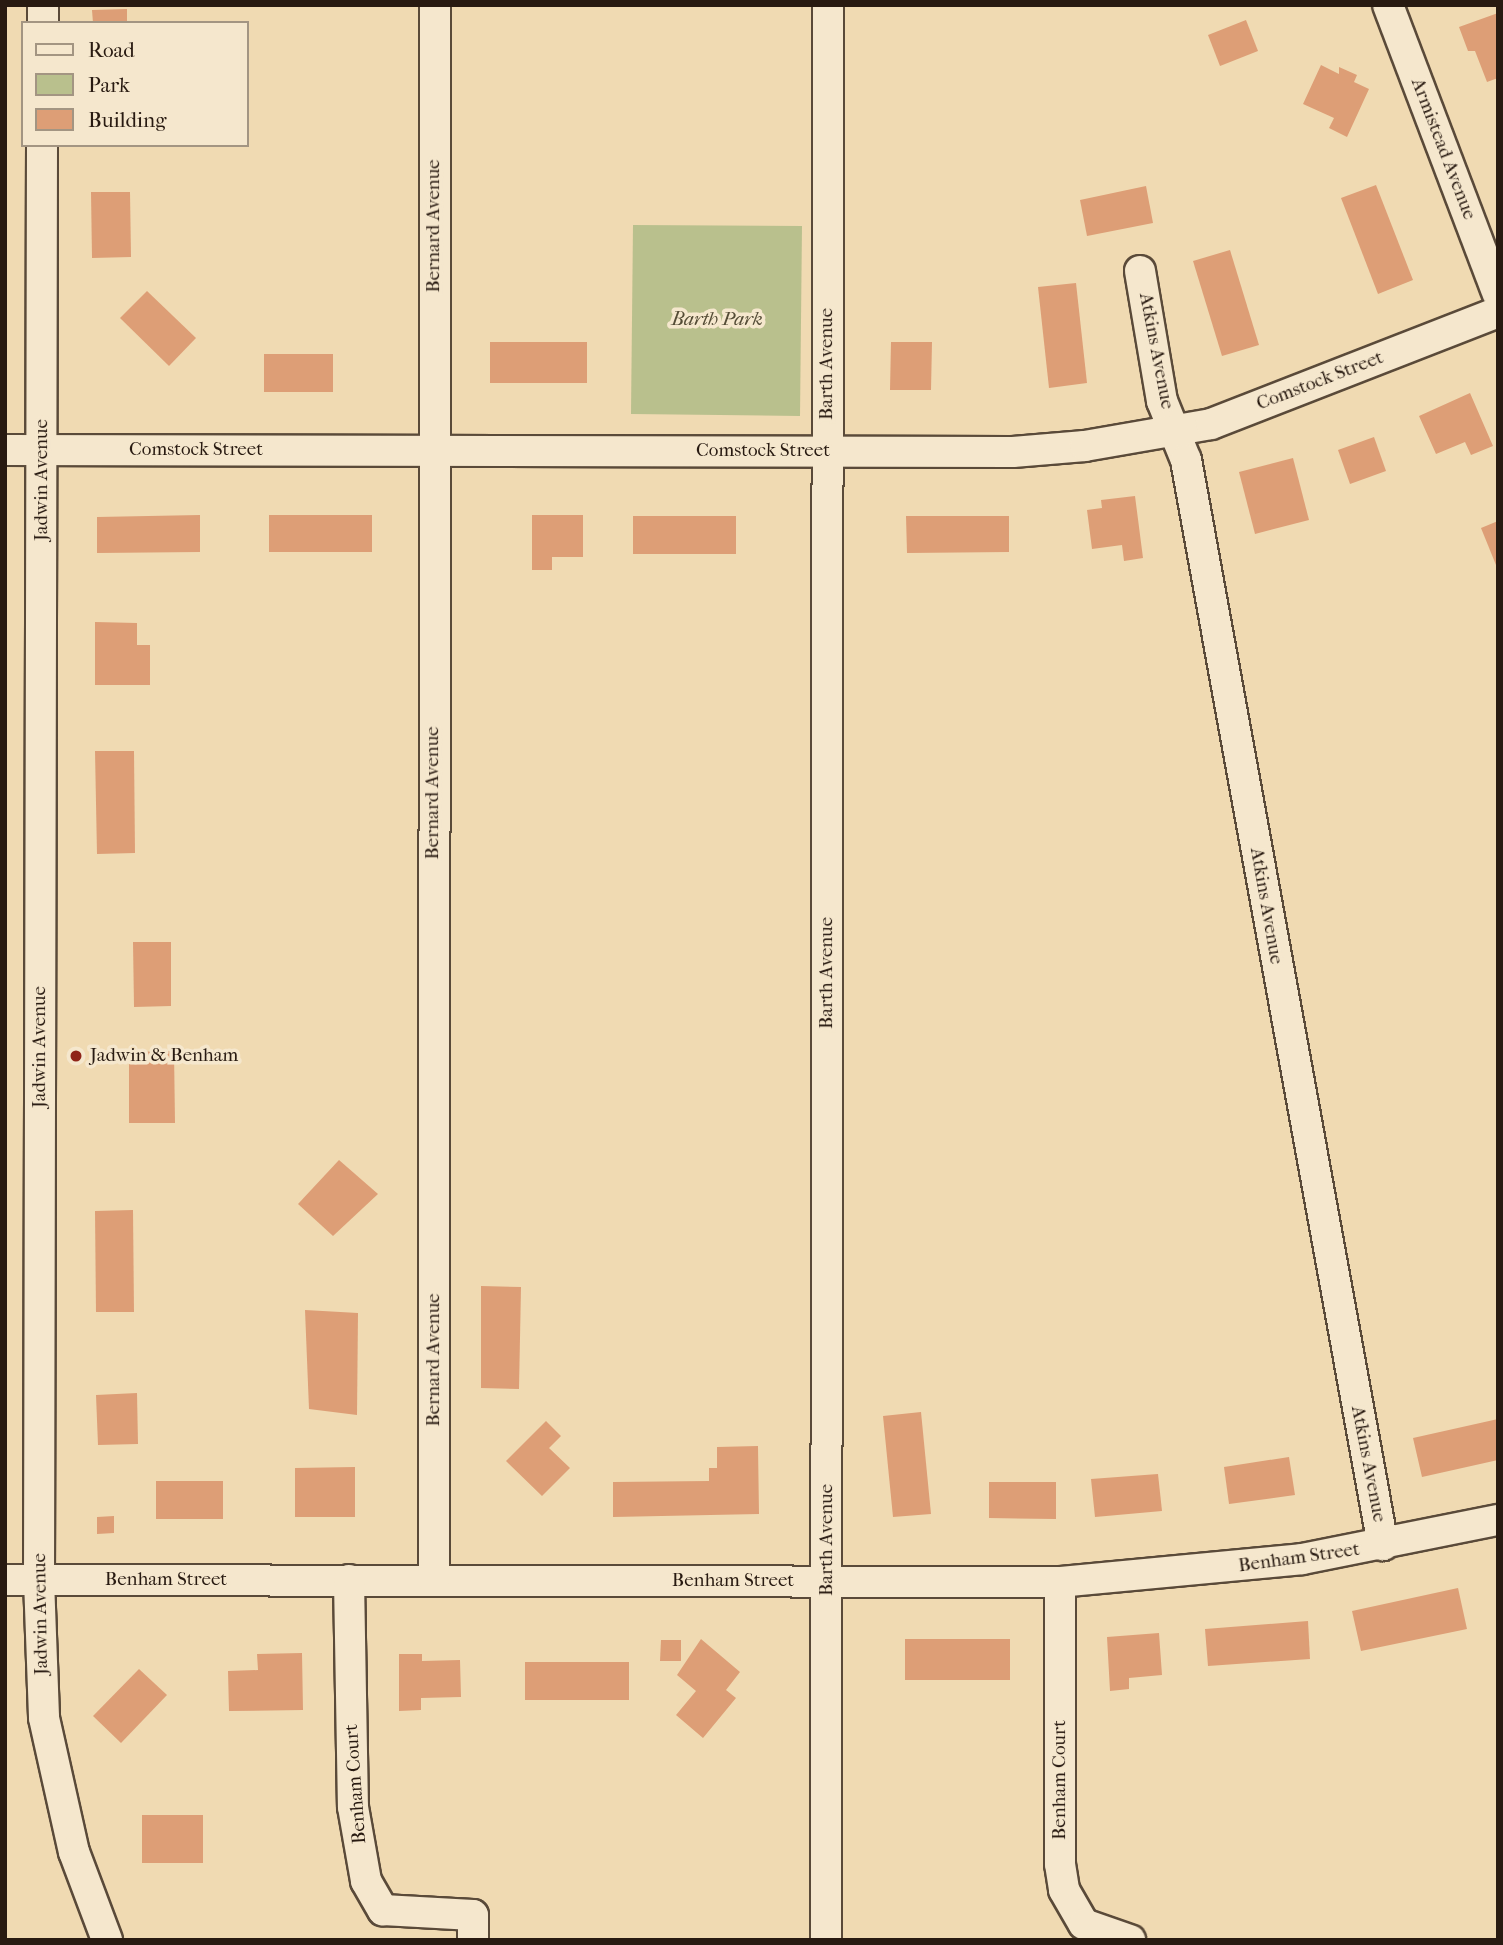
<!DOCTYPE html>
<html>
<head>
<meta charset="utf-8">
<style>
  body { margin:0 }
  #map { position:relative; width:1503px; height:1945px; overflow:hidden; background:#f0dab2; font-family:"IM FELL French Canon",serif }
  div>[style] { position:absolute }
  .green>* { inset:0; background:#b9c08d }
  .building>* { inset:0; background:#dd9e76 }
  .roads { filter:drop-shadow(2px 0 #5a4a39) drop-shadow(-2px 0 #5a4a39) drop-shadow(0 2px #5a4a39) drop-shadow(0 -2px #5a4a39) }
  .minor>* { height:30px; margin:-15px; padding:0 15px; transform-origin:15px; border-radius:15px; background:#f5e7cd }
  .dots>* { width:19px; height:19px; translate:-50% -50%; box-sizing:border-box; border:4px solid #f5e7cd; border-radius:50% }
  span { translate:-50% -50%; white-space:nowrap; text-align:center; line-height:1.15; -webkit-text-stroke:7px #f5e7cd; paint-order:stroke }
  .street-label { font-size:19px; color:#281a11 }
  .park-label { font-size:19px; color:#544c36; font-style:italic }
  .poi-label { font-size:19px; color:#281a11 }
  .left { translate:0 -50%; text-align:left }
  .frame { position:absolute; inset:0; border:7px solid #281a11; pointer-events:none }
  .legend { position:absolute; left:21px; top:21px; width:228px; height:126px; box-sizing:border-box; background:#f5e7cd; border:2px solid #a39582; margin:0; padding:9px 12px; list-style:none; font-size:21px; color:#281a11 }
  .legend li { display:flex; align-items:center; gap:14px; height:35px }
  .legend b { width:35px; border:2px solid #a39582 }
</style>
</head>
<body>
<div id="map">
  <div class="green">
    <div style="clip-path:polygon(633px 225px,802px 226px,800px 416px,631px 414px)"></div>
  </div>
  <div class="building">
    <div style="clip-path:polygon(127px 9px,127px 23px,93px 23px,92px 10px)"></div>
    <div style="clip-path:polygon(1498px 13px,1498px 78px,1487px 82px,1475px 51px,1468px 51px,1459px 27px)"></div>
    <div style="clip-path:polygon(1246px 20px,1258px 51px,1220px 66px,1208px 35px)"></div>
    <div style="clip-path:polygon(1321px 65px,1339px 74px,1339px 67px,1357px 75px,1354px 82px,1369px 89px,1347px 137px,1329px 128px,1334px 118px,1303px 104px)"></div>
    <div style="clip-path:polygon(1376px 185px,1413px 280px,1378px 294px,1341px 198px)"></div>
    <div style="clip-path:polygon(1146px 186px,1153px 223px,1087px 236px,1080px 200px)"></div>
    <div style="clip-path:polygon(91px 192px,130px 192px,131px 257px,92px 258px)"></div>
    <div style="clip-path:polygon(1230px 250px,1259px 345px,1222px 356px,1193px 261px)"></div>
    <div style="clip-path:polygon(1076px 283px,1087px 383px,1049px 388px,1038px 287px)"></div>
    <div style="clip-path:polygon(147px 291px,196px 338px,169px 366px,120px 318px)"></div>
    <div style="clip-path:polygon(490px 342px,587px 342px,587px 383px,490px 383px)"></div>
    <div style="clip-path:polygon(891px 342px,932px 342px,931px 390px,890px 390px)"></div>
    <div style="clip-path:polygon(264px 354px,333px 354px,333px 392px,264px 392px)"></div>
    <div style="clip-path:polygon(1470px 393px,1493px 446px,1471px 455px,1465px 442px,1436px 454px,1419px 416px)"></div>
    <div style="clip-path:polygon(1374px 437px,1386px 471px,1350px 484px,1338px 450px)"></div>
    <div style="clip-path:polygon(1293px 458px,1309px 520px,1255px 534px,1239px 472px)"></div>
    <div style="clip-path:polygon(1135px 496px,1143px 558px,1124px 561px,1122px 545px,1092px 549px,1087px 510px,1102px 508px,1101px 500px)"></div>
    <div style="clip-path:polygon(200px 515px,200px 552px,97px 553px,97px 517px)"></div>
    <div style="clip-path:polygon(269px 515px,372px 515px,372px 552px,269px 552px)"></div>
    <div style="clip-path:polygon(532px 515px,583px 515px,583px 557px,552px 557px,552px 570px,532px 570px)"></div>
    <div style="clip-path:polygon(633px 516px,736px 516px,736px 554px,633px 554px)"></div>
    <div style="clip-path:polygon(906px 516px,1009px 516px,1009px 552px,907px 553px)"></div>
    <div style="clip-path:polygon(1498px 521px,1498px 570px,1481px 528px)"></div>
    <div style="clip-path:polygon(95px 622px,137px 623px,137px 645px,150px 645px,150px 685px,95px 685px)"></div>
    <div style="clip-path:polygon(95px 751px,134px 751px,135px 853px,97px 854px)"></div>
    <div style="clip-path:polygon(133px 942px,171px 942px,171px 1006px,134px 1007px)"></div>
    <div style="clip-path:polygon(174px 1051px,175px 1123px,129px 1123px,129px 1052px)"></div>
    <div style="clip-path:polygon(339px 1160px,378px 1194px,333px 1236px,298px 1204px)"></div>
    <div style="clip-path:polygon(133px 1210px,134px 1312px,96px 1312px,95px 1211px)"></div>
    <div style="clip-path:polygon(481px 1286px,521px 1287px,519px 1389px,481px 1388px)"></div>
    <div style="clip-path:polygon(305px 1310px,358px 1313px,357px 1415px,309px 1409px)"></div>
    <div style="clip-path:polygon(137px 1393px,138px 1444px,98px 1445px,96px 1395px)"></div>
    <div style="clip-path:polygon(921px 1412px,931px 1514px,893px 1517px,883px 1416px)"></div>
    <div style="clip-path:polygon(1498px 1419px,1498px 1460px,1422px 1477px,1413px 1438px)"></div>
    <div style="clip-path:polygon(546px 1421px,561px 1436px,549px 1448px,570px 1468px,542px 1496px,506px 1461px)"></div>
    <div style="clip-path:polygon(758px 1446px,759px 1514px,613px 1517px,613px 1482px,709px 1481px,709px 1468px,717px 1468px,717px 1447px)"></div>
    <div style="clip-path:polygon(1289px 1457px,1295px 1495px,1229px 1504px,1224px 1467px)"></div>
    <div style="clip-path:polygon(355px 1467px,355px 1517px,295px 1517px,295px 1468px)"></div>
    <div style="clip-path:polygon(1158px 1474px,1162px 1511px,1095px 1517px,1091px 1479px)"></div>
    <div style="clip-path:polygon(156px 1481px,223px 1481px,223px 1519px,156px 1519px)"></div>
    <div style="clip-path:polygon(989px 1482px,1056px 1482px,1056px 1519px,989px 1518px)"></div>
    <div style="clip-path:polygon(114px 1516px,114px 1533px,97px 1534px,97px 1517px)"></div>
    <div style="clip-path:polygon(1458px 1588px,1467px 1629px,1361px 1651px,1352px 1611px)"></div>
    <div style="clip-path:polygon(1308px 1621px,1310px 1659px,1208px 1666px,1205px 1629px)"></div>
    <div style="clip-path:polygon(1159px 1633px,1162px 1675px,1129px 1678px,1129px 1689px,1110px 1691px,1107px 1637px)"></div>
    <div style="clip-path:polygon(701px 1639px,740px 1672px,726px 1690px,736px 1698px,703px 1738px,676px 1715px,696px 1691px,677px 1675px)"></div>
    <div style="clip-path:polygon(905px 1639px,1010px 1639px,1010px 1680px,905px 1680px)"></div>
    <div style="clip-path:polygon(661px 1640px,681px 1640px,681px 1661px,660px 1661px)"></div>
    <div style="clip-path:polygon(302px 1653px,303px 1710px,229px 1711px,228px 1671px,258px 1670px,257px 1654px)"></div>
    <div style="clip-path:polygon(399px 1654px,422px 1654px,422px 1661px,460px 1660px,461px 1697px,421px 1698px,421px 1710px,399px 1711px)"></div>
    <div style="clip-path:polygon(525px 1662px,629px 1662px,629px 1700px,525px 1700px)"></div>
    <div style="clip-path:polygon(139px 1669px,167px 1695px,121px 1743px,93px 1716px)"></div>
    <div style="clip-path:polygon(142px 1815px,203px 1815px,203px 1863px,142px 1863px)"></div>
  </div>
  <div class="roads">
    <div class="minor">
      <div style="left:1388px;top:5px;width:309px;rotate:69.2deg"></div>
      <div style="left:43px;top:23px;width:18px;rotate:-90deg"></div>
      <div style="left:42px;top:145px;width:1435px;rotate:90.12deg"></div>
      <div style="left:39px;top:1580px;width:138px;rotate:87.9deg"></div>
      <div style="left:44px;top:1718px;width:137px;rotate:77.4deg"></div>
      <div style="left:74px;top:1852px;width:94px;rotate:69.4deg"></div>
      <div style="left:1140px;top:271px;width:132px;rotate:80.4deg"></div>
      <div style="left:1162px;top:401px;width:64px;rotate:67.9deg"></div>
      <div style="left:1186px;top:460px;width:1103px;rotate:79.71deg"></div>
      <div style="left:5px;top:450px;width:1008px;rotate:0.11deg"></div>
      <div style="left:1013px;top:452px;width:72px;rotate:-4.8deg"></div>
      <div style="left:1085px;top:446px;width:128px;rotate:-9.9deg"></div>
      <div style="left:1211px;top:424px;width:308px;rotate:-21.3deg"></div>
      <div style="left:5px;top:1580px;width:1055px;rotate:0.11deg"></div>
      <div style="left:1060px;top:1582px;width:243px;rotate:-5.4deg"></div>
      <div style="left:1302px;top:1559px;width:200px;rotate:-11.3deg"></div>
      <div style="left:349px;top:1580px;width:227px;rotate:89deg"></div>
      <div style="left:353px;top:1807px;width:75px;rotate:80deg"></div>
      <div style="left:366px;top:1881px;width:34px;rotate:60deg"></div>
      <div style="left:383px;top:1910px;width:90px;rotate:3.2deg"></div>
      <div style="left:473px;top:1915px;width:25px;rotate:90deg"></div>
      <div style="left:434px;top:1580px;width:1575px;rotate:-89.96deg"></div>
      <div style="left:1060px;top:1582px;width:282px;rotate:90deg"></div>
      <div style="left:1060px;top:1864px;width:26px;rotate:81deg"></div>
      <div style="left:1064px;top:1890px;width:39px;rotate:60deg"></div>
      <div style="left:1084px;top:1924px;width:49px;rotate:19.2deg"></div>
      <div style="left:826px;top:1940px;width:1935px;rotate:-89.94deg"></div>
    </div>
  </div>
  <div class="dots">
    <div style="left:76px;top:1056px;background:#8f2418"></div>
  </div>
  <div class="street-label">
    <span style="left:1443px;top:149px;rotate:69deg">Armistead Avenue</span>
    <span style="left:434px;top:226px;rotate:-90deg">Bernard Avenue</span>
    <span style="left:1156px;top:351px;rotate:79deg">Atkins Avenue</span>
    <span style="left:827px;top:364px;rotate:-90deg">Barth Avenue</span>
    <span style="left:1320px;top:381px;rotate:-21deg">Comstock Street</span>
    <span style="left:196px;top:450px">Comstock Street</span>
    <span style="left:763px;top:451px">Comstock Street</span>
    <span style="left:42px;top:480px;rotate:-90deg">Jadwin Avenue</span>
    <span style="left:433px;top:793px;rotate:-90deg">Bernard Avenue</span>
    <span style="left:1266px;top:906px;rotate:80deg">Atkins Avenue</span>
    <span style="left:827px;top:973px;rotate:-90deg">Barth Avenue</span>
    <span style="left:40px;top:1047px;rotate:-90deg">Jadwin Avenue</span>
    <span style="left:434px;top:1360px;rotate:-90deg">Bernard Avenue</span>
    <span style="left:1368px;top:1464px;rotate:79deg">Atkins Avenue</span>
    <span style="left:827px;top:1540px;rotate:-90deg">Barth Avenue</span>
    <span style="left:1299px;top:1558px;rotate:-8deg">Benham Street</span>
    <span style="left:166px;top:1580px">Benham Street</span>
    <span style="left:733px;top:1581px">Benham Street</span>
    <span style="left:41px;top:1614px;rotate:-91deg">Jadwin Avenue</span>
    <span style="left:1060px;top:1780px;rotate:-90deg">Benham Court</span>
    <span style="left:356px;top:1784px;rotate:-94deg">Benham Court</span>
  </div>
  <div class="park-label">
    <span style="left:717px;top:320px">Barth Park</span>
  </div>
  <div class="poi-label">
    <span class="left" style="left:90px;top:1056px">Jadwin &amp; Benham</span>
  </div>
  <div class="frame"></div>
  <ul class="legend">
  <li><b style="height:9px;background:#f5e7cd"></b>Road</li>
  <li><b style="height:19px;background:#b9c08d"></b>Park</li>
  <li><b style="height:19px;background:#dd9e76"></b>Building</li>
  </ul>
</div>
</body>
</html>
